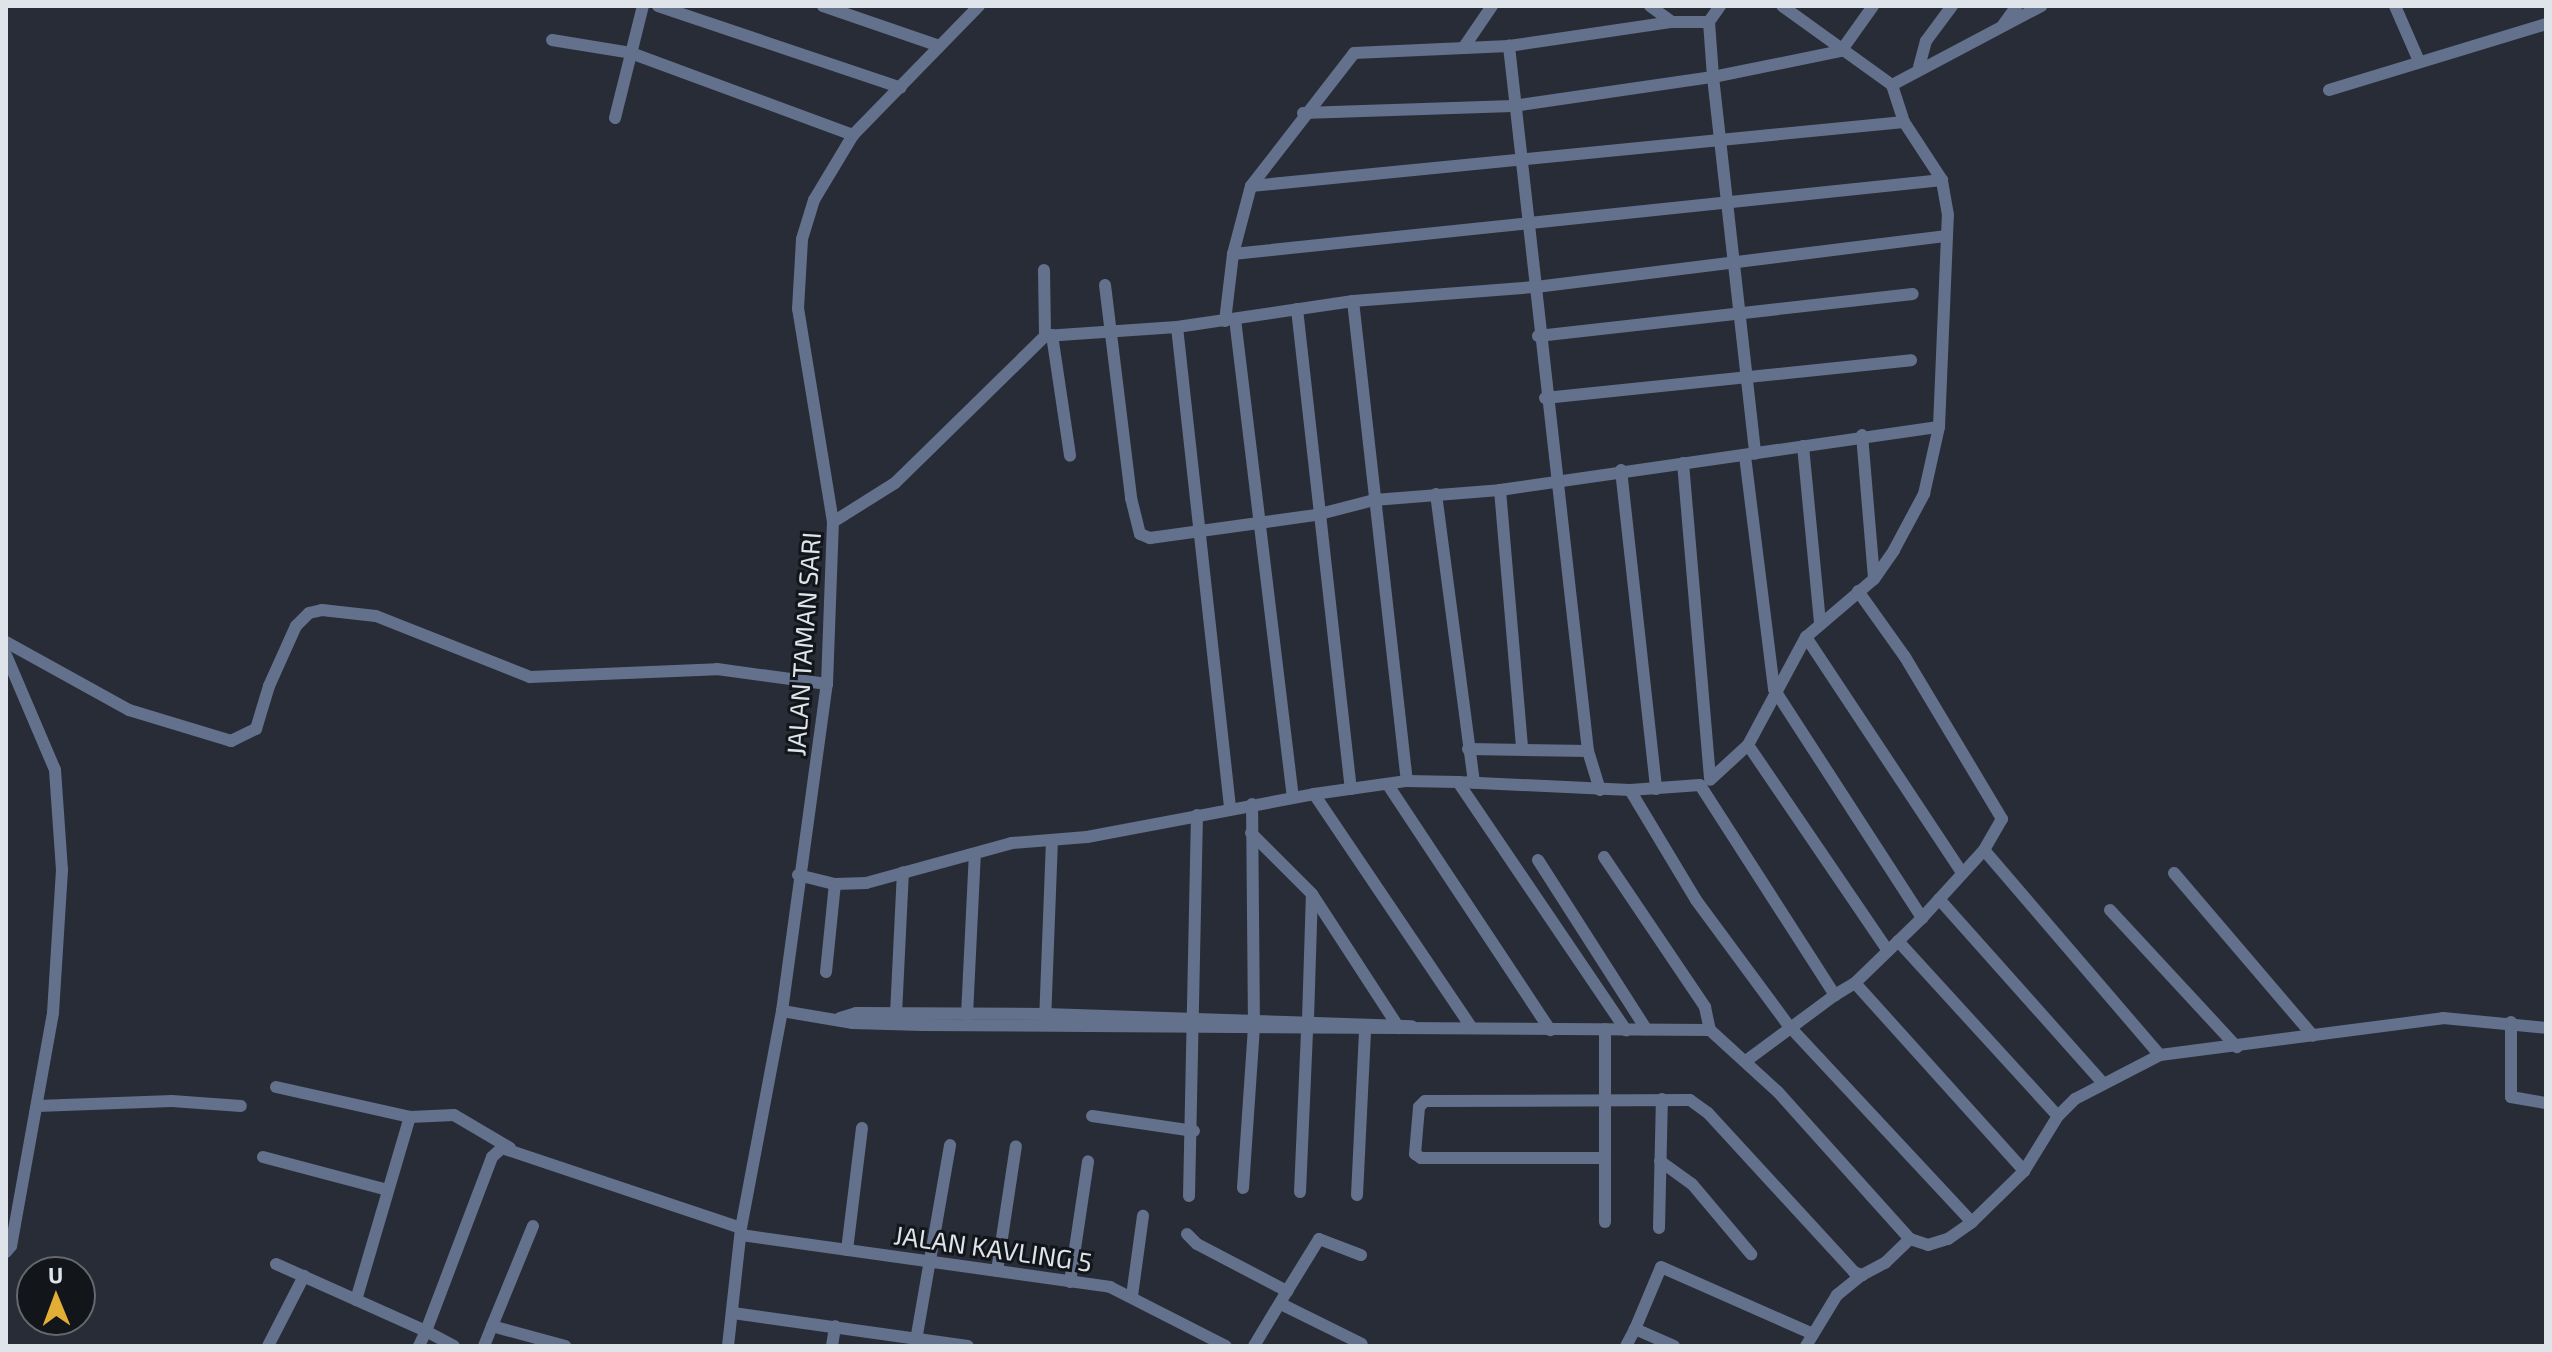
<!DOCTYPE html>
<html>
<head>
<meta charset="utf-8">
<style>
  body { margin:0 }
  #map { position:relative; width:2552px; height:1352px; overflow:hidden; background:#272c37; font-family:"Exo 2",sans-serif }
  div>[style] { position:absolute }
  .minor>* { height:12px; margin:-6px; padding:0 6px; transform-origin:6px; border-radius:6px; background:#63718c }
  span { translate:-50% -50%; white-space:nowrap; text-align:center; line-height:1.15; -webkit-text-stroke:6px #121519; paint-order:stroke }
  .street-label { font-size:26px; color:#dfe3ea }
  .frame { position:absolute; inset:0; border:8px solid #dfe3ea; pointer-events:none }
  .north { position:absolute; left:16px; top:1256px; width:80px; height:80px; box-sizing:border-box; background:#121519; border:2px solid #64676d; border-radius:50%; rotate:359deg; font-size:22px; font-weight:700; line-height:32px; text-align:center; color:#dfe3ea }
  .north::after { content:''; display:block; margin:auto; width:28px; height:36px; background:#e3ae35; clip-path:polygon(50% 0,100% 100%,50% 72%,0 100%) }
</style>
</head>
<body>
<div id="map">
  <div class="minor">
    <div style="left:658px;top:6px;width:256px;rotate:18.6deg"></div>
    <div style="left:823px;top:6px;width:123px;rotate:19deg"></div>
    <div style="left:1650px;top:6px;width:27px;rotate:36deg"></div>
    <div style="left:1720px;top:6px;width:19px;rotate:125deg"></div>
    <div style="left:1709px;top:22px;width:55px;rotate:85.8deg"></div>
    <div style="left:1713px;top:77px;width:379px;rotate:83.6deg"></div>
    <div style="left:2395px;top:6px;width:58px;rotate:66.5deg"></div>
    <div style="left:2003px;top:25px;width:24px;rotate:-54deg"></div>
    <div style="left:552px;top:40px;width:80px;rotate:9.3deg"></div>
    <div style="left:631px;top:53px;width:237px;rotate:20.3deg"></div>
    <div style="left:1464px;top:47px;width:50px;rotate:-55.7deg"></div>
    <div style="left:1919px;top:67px;width:27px;rotate:-75deg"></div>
    <div style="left:1926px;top:41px;width:44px;rotate:-53.4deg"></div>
    <div style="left:1892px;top:85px;width:169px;rotate:-27.9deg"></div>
    <div style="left:2329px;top:90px;width:227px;rotate:-16.9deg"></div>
    <div style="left:1303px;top:113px;width:210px;rotate:-1.9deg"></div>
    <div style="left:1513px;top:106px;width:202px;rotate:-8.3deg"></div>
    <div style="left:1713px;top:77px;width:131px;rotate:-11.5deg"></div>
    <div style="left:1841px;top:51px;width:55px;rotate:-54.6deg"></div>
    <div style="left:615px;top:118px;width:115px;rotate:-76deg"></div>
    <div style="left:1251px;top:186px;width:168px;rotate:-52.2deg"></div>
    <div style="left:1354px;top:53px;width:155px;rotate:-2.6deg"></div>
    <div style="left:1509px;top:46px;width:165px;rotate:-8.4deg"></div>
    <div style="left:1672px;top:22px;width:37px"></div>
    <div style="left:1233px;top:254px;width:713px;rotate:-5.96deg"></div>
    <div style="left:1044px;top:270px;width:66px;rotate:89.1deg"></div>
    <div style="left:1105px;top:285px;width:215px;rotate:83deg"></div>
    <div style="left:1131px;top:498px;width:37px;rotate:76deg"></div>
    <div style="left:1140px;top:534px;width:11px;rotate:22deg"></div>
    <div style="left:1150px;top:538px;width:168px;rotate:-7.9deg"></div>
    <div style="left:1316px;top:515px;width:60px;rotate:-14.5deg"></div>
    <div style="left:1374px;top:500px;width:126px;rotate:-4.5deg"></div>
    <div style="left:1500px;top:490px;width:443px;rotate:-8.2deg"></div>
    <div style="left:1353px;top:301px;width:483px;rotate:83.6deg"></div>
    <div style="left:1297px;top:309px;width:483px;rotate:83.6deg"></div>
    <div style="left:1235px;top:319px;width:482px;rotate:83.1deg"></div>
    <div style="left:1225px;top:321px;width:67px;rotate:-83.2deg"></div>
    <div style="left:1233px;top:254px;width:70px;rotate:-75.2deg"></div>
    <div style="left:1251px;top:186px;width:656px;rotate:-5.6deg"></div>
    <div style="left:1177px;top:327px;width:483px;rotate:83.7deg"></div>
    <div style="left:1052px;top:335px;width:122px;rotate:81.5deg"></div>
    <div style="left:1538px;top:336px;width:377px;rotate:-6.4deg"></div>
    <div style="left:1545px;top:398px;width:368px;rotate:-5.9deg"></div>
    <div style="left:1862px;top:435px;width:144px;rotate:85.2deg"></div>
    <div style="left:1803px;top:446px;width:177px;rotate:84.5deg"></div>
    <div style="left:1745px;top:456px;width:235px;rotate:82.9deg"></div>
    <div style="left:1774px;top:689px;width:273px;rotate:57.1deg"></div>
    <div style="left:1683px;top:463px;width:318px;rotate:85.1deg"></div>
    <div style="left:1621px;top:470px;width:321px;rotate:83.7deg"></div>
    <div style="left:1500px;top:490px;width:260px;rotate:85.1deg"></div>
    <div style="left:1436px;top:494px;width:291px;rotate:82.5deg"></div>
    <div style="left:833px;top:522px;width:73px;rotate:-32.2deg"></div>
    <div style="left:895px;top:483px;width:210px;rotate:-44.4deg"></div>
    <div style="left:1045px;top:336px;width:132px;rotate:-3.9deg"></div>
    <div style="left:1177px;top:327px;width:178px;rotate:-8.4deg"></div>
    <div style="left:1353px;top:301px;width:184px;rotate:-4.4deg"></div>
    <div style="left:1536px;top:287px;width:243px;rotate:-96.4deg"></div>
    <div style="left:1806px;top:637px;width:283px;rotate:56.5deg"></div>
    <div style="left:6px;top:642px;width:141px;rotate:28.9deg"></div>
    <div style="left:129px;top:710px;width:107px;rotate:16.9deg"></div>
    <div style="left:231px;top:741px;width:28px;rotate:-26deg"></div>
    <div style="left:256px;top:729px;width:45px;rotate:-73.2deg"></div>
    <div style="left:269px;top:686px;width:66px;rotate:-65.8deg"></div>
    <div style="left:296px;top:626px;width:18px;rotate:-45deg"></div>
    <div style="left:309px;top:613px;width:13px;rotate:-13deg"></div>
    <div style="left:322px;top:610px;width:54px;rotate:6.3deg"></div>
    <div style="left:376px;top:616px;width:166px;rotate:21.6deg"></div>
    <div style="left:530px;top:677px;width:187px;rotate:-2.4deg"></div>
    <div style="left:717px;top:669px;width:111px;rotate:7.8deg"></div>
    <div style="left:6px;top:655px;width:125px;rotate:66.9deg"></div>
    <div style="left:55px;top:770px;width:100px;rotate:86deg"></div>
    <div style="left:62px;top:870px;width:143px;rotate:93.6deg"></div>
    <div style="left:53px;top:1013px;width:237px;rotate:100.2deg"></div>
    <div style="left:11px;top:1246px;width:8px;rotate:130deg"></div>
    <div style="left:1748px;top:745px;width:249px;rotate:55.8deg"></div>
    <div style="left:1468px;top:749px;width:120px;rotate:1deg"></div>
    <div style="left:1712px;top:778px;width:49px;rotate:-42.5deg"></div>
    <div style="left:1748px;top:745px;width:123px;rotate:-61.8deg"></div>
    <div style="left:1806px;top:637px;width:89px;rotate:-40.5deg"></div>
    <div style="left:1874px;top:579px;width:35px;rotate:-55deg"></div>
    <div style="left:1894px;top:550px;width:64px;rotate:-61.8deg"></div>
    <div style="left:1924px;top:494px;width:69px;rotate:-77.4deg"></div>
    <div style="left:1939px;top:427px;width:212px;rotate:-87.6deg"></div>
    <div style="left:1948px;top:215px;width:36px;rotate:-100deg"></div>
    <div style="left:1942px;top:180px;width:69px;rotate:-123.2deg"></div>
    <div style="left:1904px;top:122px;width:39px;rotate:-108deg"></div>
    <div style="left:1892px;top:85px;width:135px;rotate:-144.3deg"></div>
    <div style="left:1458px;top:782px;width:172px;rotate:2.7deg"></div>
    <div style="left:1630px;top:790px;width:70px;rotate:-4.1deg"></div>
    <div style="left:1700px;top:785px;width:250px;rotate:57.3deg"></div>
    <div style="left:1835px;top:995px;width:109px;rotate:143.5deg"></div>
    <div style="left:1388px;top:785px;width:294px;rotate:56.5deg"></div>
    <div style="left:1600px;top:790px;width:41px;rotate:-107.1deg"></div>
    <div style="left:1588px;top:751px;width:467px;rotate:-96.4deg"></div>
    <div style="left:1536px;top:287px;width:414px;rotate:-7.1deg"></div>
    <div style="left:1630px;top:790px;width:128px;rotate:59deg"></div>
    <div style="left:1696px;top:900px;width:157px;rotate:53.6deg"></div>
    <div style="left:1789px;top:1026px;width:268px;rotate:47deg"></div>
    <div style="left:1314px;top:794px;width:282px;rotate:56deg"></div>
    <div style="left:1251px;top:833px;width:86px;rotate:45deg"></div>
    <div style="left:1312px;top:894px;width:160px;rotate:57deg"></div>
    <div style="left:1984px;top:850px;width:270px;rotate:49.4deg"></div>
    <div style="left:1604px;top:857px;width:181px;rotate:56deg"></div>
    <div style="left:1705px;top:1007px;width:24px;rotate:78deg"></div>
    <div style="left:1538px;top:860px;width:201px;rotate:57.4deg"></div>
    <div style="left:2174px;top:873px;width:214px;rotate:49.5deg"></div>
    <div style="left:798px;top:875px;width:38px;rotate:14deg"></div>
    <div style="left:835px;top:884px;width:31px;rotate:-2deg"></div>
    <div style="left:866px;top:883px;width:151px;rotate:-15.3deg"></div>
    <div style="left:1012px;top:843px;width:75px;rotate:-4.6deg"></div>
    <div style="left:1087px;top:837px;width:231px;rotate:-10.7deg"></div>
    <div style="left:1314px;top:794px;width:94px;rotate:-8deg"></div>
    <div style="left:1407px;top:781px;width:51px;rotate:1.1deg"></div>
    <div style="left:1458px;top:782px;width:300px;rotate:55.9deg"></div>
    <div style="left:1939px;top:899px;width:244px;rotate:48.3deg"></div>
    <div style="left:2110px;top:910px;width:187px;rotate:47.2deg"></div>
    <div style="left:1898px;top:941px;width:237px;rotate:47.6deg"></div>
    <div style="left:826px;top:972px;width:88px;rotate:-84.2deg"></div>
    <div style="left:1855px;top:983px;width:253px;rotate:48deg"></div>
    <div style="left:1835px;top:995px;width:23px;rotate:-31deg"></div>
    <div style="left:1855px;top:983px;width:93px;rotate:-44.1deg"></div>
    <div style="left:1922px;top:918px;width:92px;rotate:-47.6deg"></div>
    <div style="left:1984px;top:850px;width:36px;rotate:-60deg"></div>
    <div style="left:2002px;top:819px;width:189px;rotate:-120.9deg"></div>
    <div style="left:1905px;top:657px;width:81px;rotate:-125.5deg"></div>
    <div style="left:782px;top:1011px;width:72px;rotate:9.6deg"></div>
    <div style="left:853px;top:1023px;width:69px;rotate:1.7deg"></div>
    <div style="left:922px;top:1025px;width:788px;rotate:0.36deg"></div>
    <div style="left:1710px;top:1030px;width:92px;rotate:42.4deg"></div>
    <div style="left:1778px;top:1092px;width:198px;rotate:48.1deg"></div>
    <div style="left:1910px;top:1239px;width:19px;rotate:18deg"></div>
    <div style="left:1928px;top:1245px;width:21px;rotate:-17deg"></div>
    <div style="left:1948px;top:1239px;width:29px;rotate:-35deg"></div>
    <div style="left:1972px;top:1222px;width:73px;rotate:-44.4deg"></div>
    <div style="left:2024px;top:1171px;width:65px;rotate:-58.3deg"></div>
    <div style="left:2058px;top:1116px;width:24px;rotate:-45deg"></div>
    <div style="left:2075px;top:1099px;width:96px;rotate:-27.4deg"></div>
    <div style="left:2160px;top:1055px;width:285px;rotate:-7.4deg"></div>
    <div style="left:2443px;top:1018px;width:103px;rotate:5.5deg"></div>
    <div style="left:896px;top:1014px;width:142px;rotate:-87.2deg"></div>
    <div style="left:967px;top:1015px;width:161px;rotate:-87.2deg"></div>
    <div style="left:840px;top:1018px;width:17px;rotate:-17deg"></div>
    <div style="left:856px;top:1013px;width:189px;rotate:0.3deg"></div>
    <div style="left:1045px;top:1014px;width:367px;rotate:1.9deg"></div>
    <div style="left:1308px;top:1019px;width:125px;rotate:-88.2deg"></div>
    <div style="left:1045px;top:1022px;width:181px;rotate:-87.8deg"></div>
    <div style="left:2511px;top:1022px;width:75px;rotate:90deg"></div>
    <div style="left:2511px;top:1097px;width:36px;rotate:10deg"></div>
    <div style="left:1605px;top:1029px;width:193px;rotate:90deg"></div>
    <div style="left:276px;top:1087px;width:137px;rotate:12.6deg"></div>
    <div style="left:410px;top:1117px;width:44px;rotate:-2.6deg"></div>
    <div style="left:454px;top:1115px;width:65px;rotate:30.5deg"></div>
    <div style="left:37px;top:1106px;width:135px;rotate:-2.1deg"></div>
    <div style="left:172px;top:1101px;width:69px;rotate:4.1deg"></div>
    <div style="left:1092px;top:1116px;width:103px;rotate:8.4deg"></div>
    <div style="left:263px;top:1157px;width:129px;rotate:14.8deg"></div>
    <div style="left:1605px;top:1158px;width:184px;rotate:180deg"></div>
    <div style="left:1421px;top:1158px;width:7px;rotate:-146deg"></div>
    <div style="left:1415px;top:1154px;width:47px;rotate:-85.1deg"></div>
    <div style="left:1419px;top:1107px;width:8px;rotate:-45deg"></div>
    <div style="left:1425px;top:1101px;width:265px;rotate:-0.2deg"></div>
    <div style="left:1690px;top:1100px;width:22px;rotate:36deg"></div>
    <div style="left:1708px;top:1113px;width:216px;rotate:47.4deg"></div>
    <div style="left:1854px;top:1272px;width:9px;rotate:21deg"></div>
    <div style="left:1862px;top:1275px;width:26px;rotate:-28deg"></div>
    <div style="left:1885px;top:1263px;width:35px;rotate:-44deg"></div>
    <div style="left:1660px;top:1161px;width:39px;rotate:36deg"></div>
    <div style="left:1692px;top:1184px;width:92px;rotate:49.9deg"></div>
    <div style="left:1243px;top:1188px;width:160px;rotate:-86.1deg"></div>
    <div style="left:1254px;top:1028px;width:224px;rotate:-90.5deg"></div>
    <div style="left:1300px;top:1192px;width:163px;rotate:-87.5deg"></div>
    <div style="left:1357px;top:1195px;width:164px;rotate:-87.2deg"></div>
    <div style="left:1189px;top:1196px;width:381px;rotate:-88.8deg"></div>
    <div style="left:1659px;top:1228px;width:129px;rotate:-88.7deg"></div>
    <div style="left:1187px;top:1234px;width:14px;rotate:45deg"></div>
    <div style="left:1197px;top:1244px;width:102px;rotate:27.6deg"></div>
    <div style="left:1287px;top:1291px;width:64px;rotate:121deg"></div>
    <div style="left:741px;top:1235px;width:373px;rotate:8deg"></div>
    <div style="left:1110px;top:1287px;width:130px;rotate:27deg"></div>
    <div style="left:847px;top:1250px;width:123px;rotate:-83deg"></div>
    <div style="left:276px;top:1264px;width:164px;rotate:24.1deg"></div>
    <div style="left:426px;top:1331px;width:17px;rotate:115deg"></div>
    <div style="left:997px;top:1271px;width:126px;rotate:-81.4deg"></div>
    <div style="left:1070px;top:1282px;width:122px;rotate:-81.5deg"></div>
    <div style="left:1287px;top:1291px;width:61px;rotate:-58.4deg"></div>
    <div style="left:1319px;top:1239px;width:45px;rotate:20.9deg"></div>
    <div style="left:1132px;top:1296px;width:81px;rotate:-82.2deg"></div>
    <div style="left:356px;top:1300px;width:191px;rotate:-73.6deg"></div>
    <div style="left:1281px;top:1304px;width:90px;rotate:26.3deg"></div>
    <div style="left:733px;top:1313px;width:237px;rotate:8deg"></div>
    <div style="left:492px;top:1326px;width:108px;rotate:-67.7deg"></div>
    <div style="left:268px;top:1346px;width:79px;rotate:-62.8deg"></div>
    <div style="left:454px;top:1346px;width:32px;rotate:-152deg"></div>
    <div style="left:426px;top:1331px;width:186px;rotate:-69.2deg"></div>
    <div style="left:492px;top:1157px;width:13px;rotate:-42deg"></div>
    <div style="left:502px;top:1148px;width:252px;rotate:18.5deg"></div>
    <div style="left:484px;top:1346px;width:22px;rotate:-68deg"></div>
    <div style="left:492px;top:1326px;width:76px;rotate:15.3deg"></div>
    <div style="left:728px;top:1346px;width:119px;rotate:-83.7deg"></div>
    <div style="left:741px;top:1228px;width:221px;rotate:-79.3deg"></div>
    <div style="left:782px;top:1011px;width:330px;rotate:-82.2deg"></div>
    <div style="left:827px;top:684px;width:162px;rotate:-87.9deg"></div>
    <div style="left:833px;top:522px;width:216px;rotate:-99.3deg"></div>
    <div style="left:798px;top:309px;width:70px;rotate:-86.7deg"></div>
    <div style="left:802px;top:239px;width:41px;rotate:-72.9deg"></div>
    <div style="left:814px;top:200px;width:76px;rotate:-59deg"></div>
    <div style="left:853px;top:135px;width:180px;rotate:-45.7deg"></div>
    <div style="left:832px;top:1346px;width:20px;rotate:-81deg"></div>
    <div style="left:915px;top:1346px;width:204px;rotate:-80.1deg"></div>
    <div style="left:1626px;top:1346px;width:19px;rotate:-62deg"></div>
    <div style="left:1674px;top:1346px;width:43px;rotate:-156.4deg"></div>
    <div style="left:1635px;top:1329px;width:67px;rotate:-67.2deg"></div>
    <div style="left:1661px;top:1267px;width:166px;rotate:23.8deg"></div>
    <div style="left:1806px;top:1346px;width:60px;rotate:-58.7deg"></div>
    <div style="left:1837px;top:1295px;width:32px;rotate:-39deg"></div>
  </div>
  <div class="street-label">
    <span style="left:803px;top:644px;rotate:-86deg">JALAN TAMAN SARI</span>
    <span style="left:993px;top:1248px;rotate:8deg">JALAN KAVLING 5</span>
  </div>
  <div class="frame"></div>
  <div class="north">U</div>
</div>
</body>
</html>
